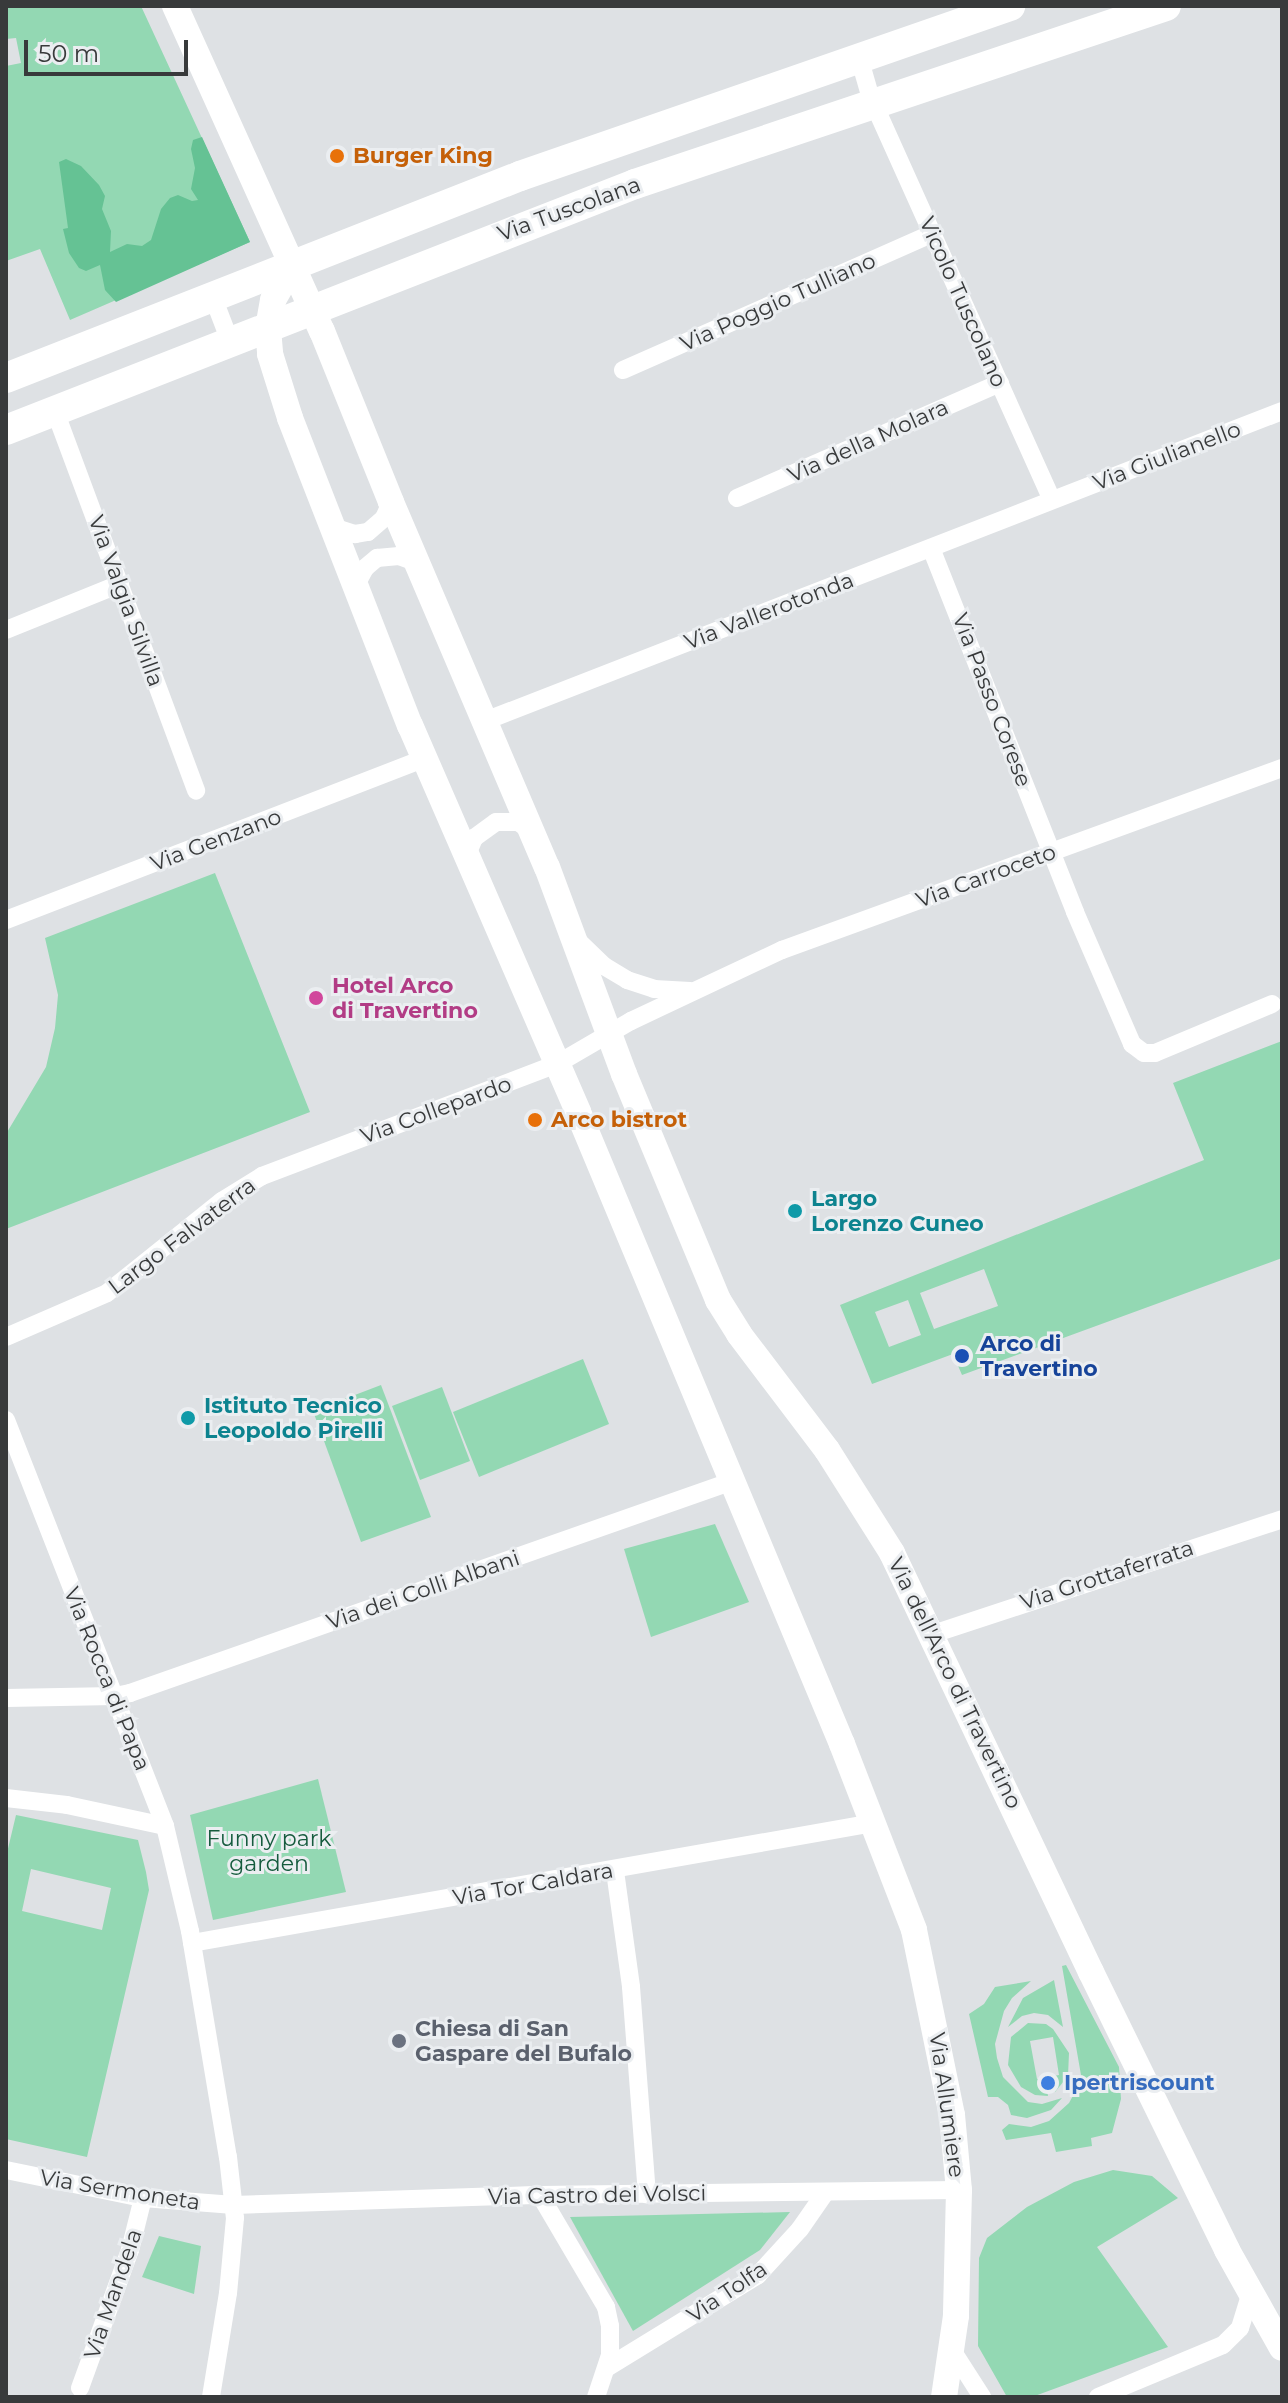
<!DOCTYPE html>
<html>
<head>
<meta charset="utf-8">
<style>
  body { margin:0 }
  #map { position:relative; width:1288px; height:2403px; overflow:hidden; background:#dee1e4; font-family:Montserrat,sans-serif }
  div>[style] { position:absolute }
  .green>* { inset:0; background:#93d8b3 }
  .forest>* { inset:0; background:#65c294 }
  .minor>* { height:18px; margin:-9px; padding:0 9px; transform-origin:9px; border-radius:9px; background:#fff }
  .secondary>* { height:26px; margin:-13px; padding:0 13px; transform-origin:13px; border-radius:13px; background:#fff }
  .primary>* { height:30px; margin:-15px; padding:0 15px; transform-origin:15px; border-radius:15px; background:#fff }
  .dots>* { width:22px; height:22px; translate:-50% -50%; box-sizing:border-box; border:4px solid #ebeef1; border-radius:50% }
  span { translate:-50% -50%; white-space:nowrap; text-align:center; line-height:1.15; -webkit-text-stroke:6px #ebeef1; paint-order:stroke }
  .food-label { font-size:22px; color:#c56008; font-weight:700 }
  .left { translate:0 -50%; text-align:left }
  .street-label { font-size:22px; color:#383a3b }
  .hotel-label { font-size:22px; color:#b23c85; font-weight:700 }
  .culture-label { font-size:22px; color:#0d838f; font-weight:700 }
  .transit-label { font-size:22px; color:#164399; font-weight:700 }
  .park-label { font-size:22px; color:#155b3d }
  .worship-label { font-size:22px; color:#5b616d; font-weight:700 }
  .shop-label { font-size:22px; color:#366cbe; font-weight:700 }
  .frame { position:absolute; inset:0; border:8px solid #383a3b; pointer-events:none }
  .scale { position:absolute; left:24px; top:40px; width:164px; height:36px; box-sizing:border-box; border:4px solid #383a3b; border-top:0; padding-left:10px; font-size:24px; line-height:28px; white-space:nowrap; color:#383a3b; -webkit-text-stroke:6px #ebeef1; paint-order:stroke }
</style>
</head>
<body>
<div id="map">
  <div class="green">
    <div style="clip-path:polygon(6px 6px,141px 6px,250px 242px,70px 320px,40px 249px,6px 261px,6px 66px,21px 63px,16px 38px,6px 39px)"></div>
    <div style="clip-path:polygon(215px 873px,310px 1112px,6px 1229px,6px 1134px,46px 1067px,55px 1028px,58px 995px,45px 938px)"></div>
    <div style="clip-path:polygon(evenodd,1282px 1041px,1282px 1258px,962px 1375px,953px 1354px,872px 1384px,840px 1305px,1204px 1160px,1173px 1083px,1282px 1041px,984px 1269px,998px 1306px,934px 1329px,920px 1293px,984px 1269px,1282px 1041px,908px 1300px,921px 1335px,889px 1347px,875px 1312px,908px 1300px)"></div>
    <div style="clip-path:polygon(583px 1359px,609px 1424px,479px 1477px,453px 1412px)"></div>
    <div style="clip-path:polygon(381px 1385px,431px 1517px,361px 1542px,313px 1411px)"></div>
    <div style="clip-path:polygon(442px 1387px,470px 1461px,420px 1480px,392px 1406px)"></div>
    <div style="clip-path:polygon(715px 1524px,749px 1602px,651px 1637px,624px 1549px)"></div>
    <div style="clip-path:polygon(318px 1779px,346px 1892px,213px 1920px,190px 1815px)"></div>
    <div style="clip-path:polygon(evenodd,16px 1815px,138px 1840px,146px 1872px,149px 1890px,87px 2157px,6px 2139px,6px 1857px,16px 1815px,31px 1869px,111px 1888px,102px 1930px,22px 1911px,31px 1869px)"></div>
    <div style="clip-path:polygon(1066px 1965px,1119px 2067px,1121px 2099px,1112px 2133px,1091px 2138px,1092px 2146px,1056px 2152px,1051px 2133px,1006px 2140px,1002px 2130px,1009px 2124px,1031px 2127px,1049px 2121px,1069px 2103px,1075px 2092px,1078px 2075px,1081px 2075px,1062px 1966px)"></div>
    <div style="clip-path:polygon(1054px 1980px,1063px 2027px,1048px 2015px,1034px 2013px,1022px 2016px,1008px 2027px,1023px 1998px)"></div>
    <div style="clip-path:polygon(1031px 1981px,1012px 1998px,1004px 2011px,995px 2044px,997px 2058px,1003px 2077px,1028px 2102px,1042px 2104px,1062px 2098px,1051px 2110px,1027px 2118px,1011px 2115px,1008px 2105px,998px 2097px,988px 2097px,969px 2014px,984px 2004px,995px 1987px)"></div>
    <div style="clip-path:polygon(evenodd,1028px 2023px,1046px 2024px,1053px 2029px,1069px 2053px,1068px 2076px,1055px 2092px,1052px 2083px,1046px 2083px,1048px 2096px,1035px 2095px,1021px 2087px,1008px 2065px,1011px 2037px,1028px 2023px,1053px 2037px,1059px 2075px,1037px 2079px,1030px 2041px,1053px 2037px)"></div>
    <div style="clip-path:polygon(1113px 2170px,1152px 2176px,1178px 2198px,1097px 2247px,1168px 2347px,1032px 2397px,1007px 2397px,978px 2346px,979px 2258px,987px 2238px,1027px 2207px,1074px 2182px)"></div>
    <div style="clip-path:polygon(790px 2212px,760px 2250px,633px 2331px,570px 2217px)"></div>
    <div style="clip-path:polygon(159px 2236px,201px 2246px,194px 2294px,142px 2277px)"></div>
  </div>
  <div class="forest">
    <div style="clip-path:polygon(202px 137px,250px 242px,116px 302px,105px 290px,100px 265px,86px 271px,79px 268px,69px 253px,63px 229px,68px 228px,59px 162px,66px 159px,81px 166px,99px 185px,105px 196px,102px 209px,111px 231px,110px 252px,127px 244px,142px 246px,151px 240px,161px 209px,170px 198px,178px 195px,192px 201px,198px 200px,191px 189px,195px 168px,191px 149px,193px 140px)"></div>
  </div>
  <div class="minor">
    <div style="left:859px;top:57px;width:37px;rotate:74deg"></div>
    <div style="left:869px;top:93px;width:446px;rotate:65.8deg"></div>
    <div style="left:213px;top:297px;width:50px;rotate:69deg"></div>
    <div style="left:623px;top:370px;width:338px;rotate:-23.8deg"></div>
    <div style="left:55px;top:411px;width:405px;rotate:69.6deg"></div>
    <div style="left:737px;top:498px;width:287px;rotate:-23.6deg"></div>
    <div style="left:333px;top:527px;width:23px;rotate:18deg"></div>
    <div style="left:355px;top:534px;width:13px;rotate:-9deg"></div>
    <div style="left:368px;top:532px;width:21px;rotate:-41deg"></div>
    <div style="left:384px;top:518px;width:17px;rotate:-66deg"></div>
    <div style="left:931px;top:548px;width:391px;rotate:68.4deg"></div>
    <div style="left:1075px;top:912px;width:144px;rotate:66.6deg"></div>
    <div style="left:1132px;top:1044px;width:15px;rotate:37deg"></div>
    <div style="left:1144px;top:1053px;width:11px"></div>
    <div style="left:1155px;top:1053px;width:127px;rotate:-22.7deg"></div>
    <div style="left:356px;top:585px;width:19px;rotate:-62deg"></div>
    <div style="left:365px;top:568px;width:16px;rotate:-40deg"></div>
    <div style="left:377px;top:558px;width:22px;rotate:-5deg"></div>
    <div style="left:399px;top:556px;width:20px;rotate:20deg"></div>
    <div style="left:6px;top:630px;width:123px;rotate:-22deg"></div>
    <div style="left:485px;top:721px;width:855px;rotate:-21.25deg"></div>
    <div style="left:466px;top:857px;width:21px;rotate:-67deg"></div>
    <div style="left:474px;top:838px;width:27px;rotate:-36deg"></div>
    <div style="left:496px;top:822px;width:22px"></div>
    <div style="left:518px;top:822px;width:16px;rotate:35deg"></div>
    <div style="left:6px;top:920px;width:448px;rotate:-21.1deg"></div>
    <div style="left:576px;top:939px;width:39px;rotate:44deg"></div>
    <div style="left:604px;top:966px;width:27px;rotate:31deg"></div>
    <div style="left:627px;top:980px;width:28px;rotate:18deg"></div>
    <div style="left:654px;top:989px;width:36px;rotate:3deg"></div>
    <div style="left:6px;top:1337px;width:110px;rotate:-23.5deg"></div>
    <div style="left:107px;top:1293px;width:147px;rotate:-38.7deg"></div>
    <div style="left:222px;top:1201px;width:47px;rotate:-32deg"></div>
    <div style="left:262px;top:1176px;width:316px;rotate:-20.8deg"></div>
    <div style="left:557px;top:1064px;width:86px;rotate:-30.2deg"></div>
    <div style="left:631px;top:1021px;width:167px;rotate:-25.2deg"></div>
    <div style="left:782px;top:950px;width:532px;rotate:-20deg"></div>
    <div style="left:6px;top:1420px;width:436px;rotate:68.6deg"></div>
    <div style="left:165px;top:1826px;width:108px;rotate:76.6deg"></div>
    <div style="left:190px;top:1931px;width:229px;rotate:80.5deg"></div>
    <div style="left:228px;top:2157px;width:61px;rotate:83.5deg"></div>
    <div style="left:235px;top:2218px;width:75px;rotate:95.3deg"></div>
    <div style="left:228px;top:2293px;width:105px;rotate:99.3deg"></div>
    <div style="left:933px;top:1634px;width:367px;rotate:-18.2deg"></div>
    <div style="left:6px;top:1698px;width:109px;rotate:-1.1deg"></div>
    <div style="left:115px;top:1696px;width:15px;rotate:-11deg"></div>
    <div style="left:130px;top:1693px;width:636px;rotate:-19.38deg"></div>
    <div style="left:6px;top:1798px;width:61px;rotate:6.5deg"></div>
    <div style="left:67px;top:1805px;width:100px;rotate:12.1deg"></div>
    <div style="left:615px;top:1871px;width:117px;rotate:82.1deg"></div>
    <div style="left:631px;top:1987px;width:208px;rotate:85.6deg"></div>
    <div style="left:192px;top:1943px;width:691px;rotate:-9.99deg"></div>
    <div style="left:6px;top:2170px;width:140px;rotate:11.6deg"></div>
    <div style="left:143px;top:2198px;width:91px;rotate:4.4deg"></div>
    <div style="left:234px;top:2205px;width:306px;rotate:-1.9deg"></div>
    <div style="left:540px;top:2195px;width:419px;rotate:-0.7deg"></div>
    <div style="left:540px;top:2195px;width:130px;rotate:59.5deg"></div>
    <div style="left:606px;top:2307px;width:19px;rotate:78deg"></div>
    <div style="left:610px;top:2326px;width:29px;rotate:90deg"></div>
    <div style="left:610px;top:2355px;width:44px;rotate:108.4deg"></div>
    <div style="left:952px;top:2350px;width:56px;rotate:57.4deg"></div>
    <div style="left:608px;top:2367px;width:176px;rotate:-31.5deg"></div>
    <div style="left:758px;top:2275px;width:62px;rotate:-47.6deg"></div>
    <div style="left:800px;top:2229px;width:44px;rotate:-55.2deg"></div>
    <div style="left:80px;top:2388px;width:147px;rotate:-70.1deg"></div>
    <div style="left:130px;top:2250px;width:54px;rotate:-76deg"></div>
    <div style="left:1098px;top:2397px;width:135px;rotate:-22.6deg"></div>
    <div style="left:1223px;top:2345px;width:24px;rotate:-45deg"></div>
    <div style="left:1240px;top:2328px;width:37px;rotate:-73deg"></div>
  </div>
  <div class="secondary">
    <div style="left:175px;top:6px;width:357px;rotate:65.7deg"></div>
    <div style="left:322px;top:331px;width:184px;rotate:68deg"></div>
    <div style="left:391px;top:502px;width:397px;rotate:66.9deg"></div>
    <div style="left:547px;top:867px;width:221px;rotate:69.6deg"></div>
    <div style="left:624px;top:1074px;width:245px;rotate:67.4deg"></div>
    <div style="left:718px;top:1300px;width:40px;rotate:58deg"></div>
    <div style="left:739px;top:1334px;width:146px;rotate:52.8deg"></div>
    <div style="left:827px;top:1450px;width:122px;rotate:57.7deg"></div>
    <div style="left:892px;top:1553px;width:464px;rotate:64.6deg"></div>
    <div style="left:1091px;top:1972px;width:309px;rotate:63.9deg"></div>
    <div style="left:1227px;top:2250px;width:112px;rotate:60.7deg"></div>
    <div style="left:293px;top:265px;width:40px;rotate:119.7deg"></div>
    <div style="left:273px;top:300px;width:29px;rotate:100deg"></div>
    <div style="left:268px;top:329px;width:25px;rotate:85deg"></div>
    <div style="left:270px;top:354px;width:67px;rotate:72.6deg"></div>
    <div style="left:290px;top:418px;width:330px;rotate:68.7deg"></div>
    <div style="left:410px;top:725px;width:422px;rotate:66.5deg"></div>
    <div style="left:578px;top:1112px;width:685px;rotate:67.33deg"></div>
    <div style="left:842px;top:1744px;width:199px;rotate:68.8deg"></div>
    <div style="left:914px;top:1930px;width:189px;rotate:78.4deg"></div>
    <div style="left:952px;top:2115px;width:75px;rotate:84.7deg"></div>
    <div style="left:959px;top:2190px;width:126px;rotate:91.4deg"></div>
    <div style="left:956px;top:2316px;width:82px;rotate:98.4deg"></div>
  </div>
  <div class="primary">
    <div style="left:6px;top:378px;width:552px;rotate:-21.45deg"></div>
    <div style="left:520px;top:176px;width:519px;rotate:-19.13deg"></div>
    <div style="left:6px;top:430px;width:675px;rotate:-21.36deg"></div>
    <div style="left:635px;top:184px;width:560px;rotate:-18.53deg"></div>
  </div>
  <div class="dots">
    <div style="left:337px;top:156px;background:#e8710a"></div>
    <div style="left:316px;top:998px;background:#d1479c"></div>
    <div style="left:535px;top:1120px;background:#e8710a"></div>
    <div style="left:795px;top:1211px;background:#0f9aa8"></div>
    <div style="left:962px;top:1356px;background:#1a4fb4"></div>
    <div style="left:188px;top:1418px;background:#0f9aa8"></div>
    <div style="left:399px;top:2041px;background:#6b7280"></div>
    <div style="left:1048px;top:2083px;background:#3f7fe0"></div>
  </div>
  <div class="food-label">
    <span class="left" style="left:353px;top:156px">Burger King</span>
    <span class="left" style="left:551px;top:1120px">Arco bistrot</span>
  </div>
  <div class="street-label">
    <span style="left:569px;top:209px;rotate:-20deg">Via Tuscolana</span>
    <span style="left:778px;top:302px;rotate:-24deg">Via Poggio Tulliano</span>
    <span style="left:963px;top:302px;rotate:66deg">Vicolo Tuscolano</span>
    <span style="left:868px;top:441px;rotate:-24deg">Via della Molara</span>
    <span style="left:1167px;top:456px;rotate:-21deg">Via Giulianello</span>
    <span style="left:126px;top:601px;rotate:70deg">Via Valgia Silvilla</span>
    <span style="left:769px;top:611px;rotate:-21deg">Via Vallerotonda</span>
    <span style="left:992px;top:700px;rotate:69deg">Via Passo Corese</span>
    <span style="left:216px;top:840px;rotate:-21deg">Via Genzano</span>
    <span style="left:986px;top:876px;rotate:-20deg">Via Carroceto</span>
    <span style="left:436px;top:1110px;rotate:-20deg">Via Collepardo</span>
    <span style="left:182px;top:1236px;rotate:-37deg">Largo Falvaterra</span>
    <span style="left:1107px;top:1575px;rotate:-18deg">Via Grottaferrata</span>
    <span style="left:423px;top:1590px;rotate:-19deg">Via dei Colli Albani</span>
    <span style="left:107px;top:1679px;rotate:68deg">Via Rocca di Papa</span>
    <span style="left:955px;top:1683px;rotate:64deg">Via dell'Arco di Travertino</span>
    <span style="left:533px;top:1884px;rotate:-10deg">Via Tor Caldara</span>
    <span style="left:947px;top:2105px;rotate:82deg">Via Allumiere</span>
    <span style="left:120px;top:2190px;rotate:9deg">Via Sermoneta</span>
    <span style="left:597px;top:2195px;rotate:-1deg">Via Castro dei Volsci</span>
    <span style="left:727px;top:2292px;rotate:-34deg">Via Tolfa</span>
    <span style="left:113px;top:2294px;rotate:-71deg">Via Mandela</span>
  </div>
  <div class="hotel-label">
    <span class="left" style="left:332px;top:998px">Hotel Arco<br>di Travertino</span>
  </div>
  <div class="culture-label">
    <span class="left" style="left:811px;top:1211px">Largo<br>Lorenzo Cuneo</span>
    <span class="left" style="left:204px;top:1418px">Istituto Tecnico<br>Leopoldo Pirelli</span>
  </div>
  <div class="transit-label">
    <span class="left" style="left:980px;top:1356px">Arco di<br>Travertino</span>
  </div>
  <div class="park-label">
    <span style="left:269px;top:1851px">Funny park<br>garden</span>
  </div>
  <div class="worship-label">
    <span class="left" style="left:415px;top:2041px">Chiesa di San<br>Gaspare del Bufalo</span>
  </div>
  <div class="shop-label">
    <span class="left" style="left:1064px;top:2083px">Ipertriscount</span>
  </div>
  <div class="frame"></div>
  <div class="scale">50 m</div>
</div>
</body>
</html>
